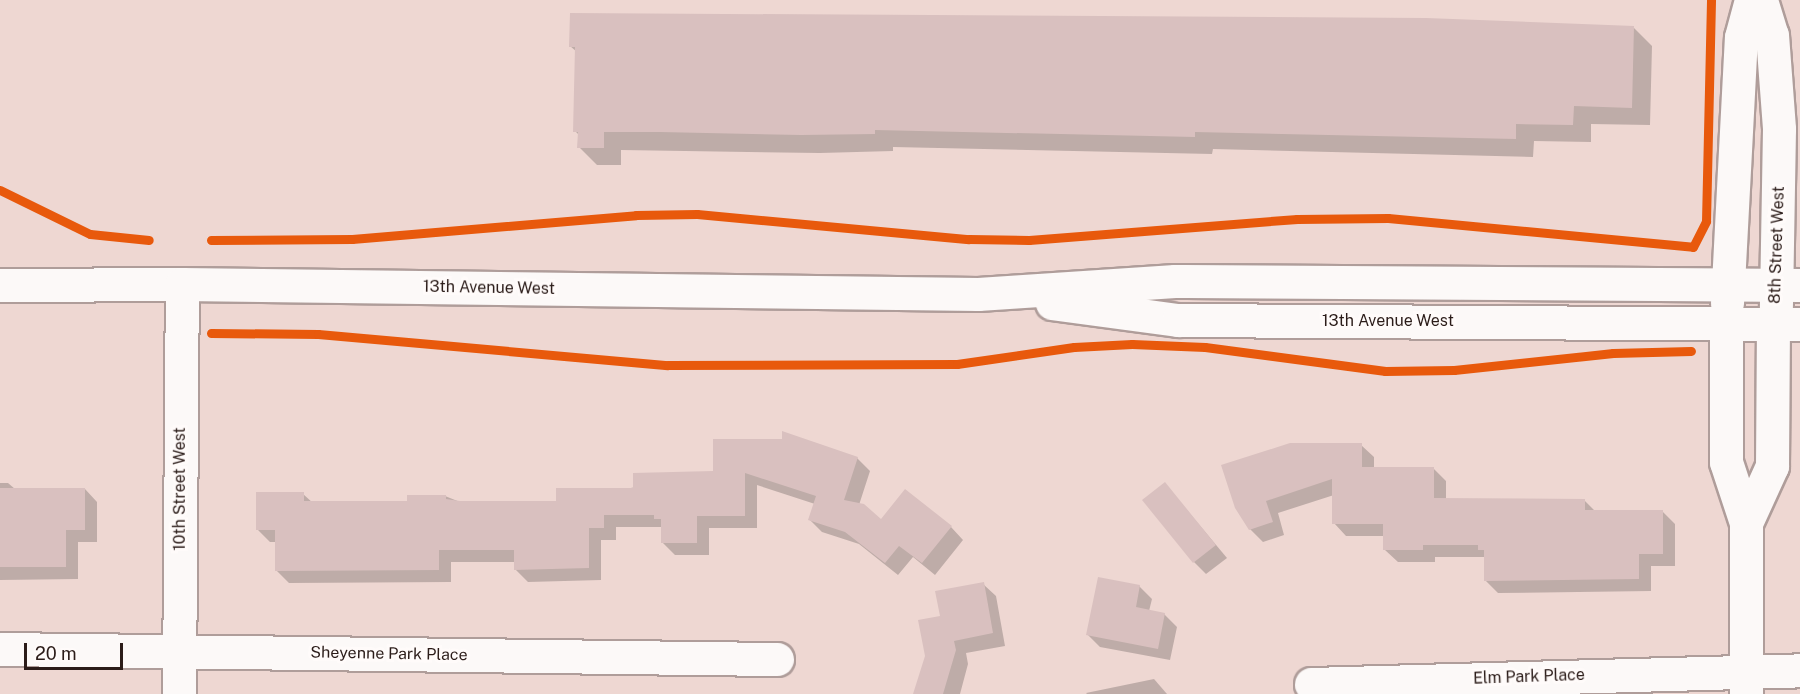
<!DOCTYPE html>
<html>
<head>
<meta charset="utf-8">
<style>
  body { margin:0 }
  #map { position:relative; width:1800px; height:694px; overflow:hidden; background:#eed7d2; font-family:"Public Sans",sans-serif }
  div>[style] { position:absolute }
  .shadow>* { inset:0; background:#0003 }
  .building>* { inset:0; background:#d9c0bf }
  .roads { filter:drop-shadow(2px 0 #af9d9a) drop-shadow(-2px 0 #af9d9a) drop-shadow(0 2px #af9d9a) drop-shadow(0 -2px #af9d9a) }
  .minor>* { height:33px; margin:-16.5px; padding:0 16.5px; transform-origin:16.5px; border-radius:16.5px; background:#fcf9f8 }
  .tertiary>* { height:33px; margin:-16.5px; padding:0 16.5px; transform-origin:16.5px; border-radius:16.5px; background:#fcf9f8 }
  .cycleway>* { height:9px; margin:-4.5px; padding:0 4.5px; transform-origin:4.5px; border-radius:4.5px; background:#e8590c }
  span { translate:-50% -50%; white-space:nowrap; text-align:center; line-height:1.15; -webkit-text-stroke:6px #fffbfa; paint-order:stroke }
  .street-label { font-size:16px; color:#2b1c19 }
  .scale { position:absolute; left:24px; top:643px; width:99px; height:27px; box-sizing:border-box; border:3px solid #2b1c19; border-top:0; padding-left:8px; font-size:18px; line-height:21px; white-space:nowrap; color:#2b1c19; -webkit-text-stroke:4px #fffbfa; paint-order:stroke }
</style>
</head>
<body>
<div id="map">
  <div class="shadow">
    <div style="clip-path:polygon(1634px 28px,1652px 46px,1650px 125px,1591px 124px,1591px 142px,1534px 141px,1533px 157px,1213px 149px,1212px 154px,893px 147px,893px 151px,820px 153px,621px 150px,621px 165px,597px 165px,579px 147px,579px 135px,575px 131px,577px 52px,570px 46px)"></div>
    <div style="clip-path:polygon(1361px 445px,1374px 457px,1374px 468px,1433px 468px,1446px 481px,1446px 499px,1584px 500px,1595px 511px,1662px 511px,1675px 524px,1675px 566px,1651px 566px,1651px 591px,1498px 593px,1485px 580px,1485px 557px,1435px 557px,1435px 562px,1398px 562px,1385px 550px,1385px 536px,1346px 536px,1334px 523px,1334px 495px,1278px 513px,1284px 535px,1263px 542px,1250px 529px,1237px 508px)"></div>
    <div style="clip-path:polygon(857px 458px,870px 471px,859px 505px,881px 522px,951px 527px,963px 540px,935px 575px,913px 557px,898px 575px,859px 544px,822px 532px,810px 520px,815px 504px,757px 485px,757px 528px,709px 528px,709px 555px,675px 555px,662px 542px,662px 527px,616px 527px,616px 540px,601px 540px,601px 580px,528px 582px,515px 569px,515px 562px,451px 562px,451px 582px,289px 583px,276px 570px,276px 542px,270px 542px,258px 530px,303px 494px,313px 503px,408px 503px,445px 496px,460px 502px,558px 502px,714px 472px)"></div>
    <div style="clip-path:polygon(0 483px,8px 483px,15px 489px,85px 489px,97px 502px,97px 542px,78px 542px,78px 579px,0 580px)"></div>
    <div style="clip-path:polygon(1165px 484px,1227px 558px,1206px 574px,1194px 562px)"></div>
    <div style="clip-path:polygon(983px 584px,996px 596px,1005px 646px,966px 653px,968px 664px,960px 694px,914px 694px,942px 617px)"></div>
    <div style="clip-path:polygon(1139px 586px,1152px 599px,1149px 611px,1164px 614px,1177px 627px,1170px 660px,1100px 647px,1088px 635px)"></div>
    <div style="clip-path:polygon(1154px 679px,1167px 694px,1087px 694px,1086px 693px)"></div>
  </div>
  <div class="building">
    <div style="clip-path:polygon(570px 13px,1426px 18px,1634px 26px,1632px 108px,1574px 106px,1573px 125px,1516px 124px,1516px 139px,1195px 132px,1195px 137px,875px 130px,875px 134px,801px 135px,660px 132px,604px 132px,604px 148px,577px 148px,578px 132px,573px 132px,575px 47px,569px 47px)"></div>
    <div style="clip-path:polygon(782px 431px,858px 457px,844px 500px,864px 504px,881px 519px,905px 489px,952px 526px,922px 563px,899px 546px,885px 563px,845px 532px,808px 520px,816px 496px,745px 473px,745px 516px,697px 516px,697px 543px,661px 543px,661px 519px,654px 519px,654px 515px,604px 515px,604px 528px,589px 528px,589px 568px,514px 570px,514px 550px,439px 550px,439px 570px,275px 571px,275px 530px,256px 530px,256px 492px,304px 492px,304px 501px,407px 501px,407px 495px,446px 495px,446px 499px,460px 501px,556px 501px,556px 488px,633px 488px,633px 473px,713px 471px,713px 439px,782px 439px)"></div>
    <div style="clip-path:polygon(1290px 443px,1362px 443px,1362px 467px,1434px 467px,1434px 498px,1585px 499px,1585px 510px,1663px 510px,1663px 554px,1639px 554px,1639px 579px,1484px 581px,1484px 550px,1478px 550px,1478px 545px,1423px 545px,1423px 550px,1383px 550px,1383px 524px,1332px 524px,1332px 479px,1266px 501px,1273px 522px,1249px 530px,1235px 508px,1221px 465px)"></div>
    <div style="clip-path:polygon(1165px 482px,1216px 545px,1193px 563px,1142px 500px)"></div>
    <div style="clip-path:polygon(0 488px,85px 488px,85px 530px,66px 530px,66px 567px,0 567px)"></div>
    <div style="clip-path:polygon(1098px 577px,1140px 585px,1136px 607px,1165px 613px,1158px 649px,1086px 635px)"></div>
    <div style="clip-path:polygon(984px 582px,993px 633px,954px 641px,956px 650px,943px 694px,913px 694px,925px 656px,918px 620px,940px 616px,935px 591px)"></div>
  </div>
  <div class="roads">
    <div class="minor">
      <div style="left:0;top:285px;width:182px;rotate:-0.3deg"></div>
      <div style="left:1726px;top:323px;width:139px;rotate:90deg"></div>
      <div style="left:1726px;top:462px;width:64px;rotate:71.8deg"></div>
      <div style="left:1746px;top:523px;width:171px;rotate:90deg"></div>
      <div style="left:1746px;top:523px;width:63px;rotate:-65.5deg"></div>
      <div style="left:1772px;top:466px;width:143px;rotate:-89.6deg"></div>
      <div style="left:0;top:649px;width:777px;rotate:0.74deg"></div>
      <div style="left:1311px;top:684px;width:489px;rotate:-1.6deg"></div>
    </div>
    <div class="tertiary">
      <div style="left:1761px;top:0;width:37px;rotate:73deg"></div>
      <div style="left:1772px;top:35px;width:94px;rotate:85.7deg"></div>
      <div style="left:1779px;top:129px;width:178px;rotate:91deg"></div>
      <div style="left:1052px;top:303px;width:127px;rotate:7.7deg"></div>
      <div style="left:1178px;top:320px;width:622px;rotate:0.37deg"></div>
      <div style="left:1727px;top:303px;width:266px;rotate:-87deg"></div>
      <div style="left:1741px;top:37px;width:38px;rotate:-75deg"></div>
      <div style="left:179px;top:694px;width:410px;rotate:-89.6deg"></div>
      <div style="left:182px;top:284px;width:796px;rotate:0.72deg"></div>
      <div style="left:978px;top:294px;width:197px;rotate:-3.8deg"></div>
      <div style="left:1175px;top:281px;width:625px;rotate:0.37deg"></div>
    </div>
  </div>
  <div class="cycleway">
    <div style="left:0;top:190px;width:100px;rotate:26.1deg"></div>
    <div style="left:90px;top:234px;width:59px;rotate:5.8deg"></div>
    <div style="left:211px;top:240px;width:141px;rotate:-0.4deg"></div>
    <div style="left:352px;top:239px;width:285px;rotate:-4.8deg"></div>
    <div style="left:636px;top:215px;width:61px;rotate:-0.9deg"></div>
    <div style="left:697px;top:214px;width:273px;rotate:5.3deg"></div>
    <div style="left:969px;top:239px;width:60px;rotate:1deg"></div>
    <div style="left:1029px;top:240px;width:269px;rotate:-4.5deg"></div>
    <div style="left:1297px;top:219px;width:91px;rotate:-0.6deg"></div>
    <div style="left:1388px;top:218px;width:306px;rotate:5.4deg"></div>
    <div style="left:1693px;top:247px;width:29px;rotate:-63deg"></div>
    <div style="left:1706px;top:221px;width:221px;rotate:-88.7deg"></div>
    <div style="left:211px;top:333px;width:107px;rotate:0.5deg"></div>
    <div style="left:318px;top:334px;width:351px;rotate:5.1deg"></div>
    <div style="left:668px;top:365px;width:289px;rotate:-0.2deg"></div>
    <div style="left:957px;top:364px;width:118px;rotate:-8.3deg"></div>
    <div style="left:1074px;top:347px;width:58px;rotate:-3deg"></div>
    <div style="left:1132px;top:344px;width:73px;rotate:2.4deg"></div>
    <div style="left:1205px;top:347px;width:182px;rotate:7.6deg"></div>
    <div style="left:1385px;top:371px;width:69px;rotate:-0.8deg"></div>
    <div style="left:1454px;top:370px;width:160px;rotate:-6.1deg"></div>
    <div style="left:1613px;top:353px;width:78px;rotate:-1.5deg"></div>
  </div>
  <div class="street-label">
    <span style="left:1777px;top:245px;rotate:-88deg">8th Street West</span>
    <span style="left:489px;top:288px;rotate:1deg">13th Avenue West</span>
    <span style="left:1388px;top:321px">13th Avenue West</span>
    <span style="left:180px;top:489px;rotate:-90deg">10th Street West</span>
    <span style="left:389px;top:654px;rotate:1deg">Sheyenne Park Place</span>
    <span style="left:1529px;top:677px;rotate:-2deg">Elm Park Place</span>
  </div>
  <div class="scale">20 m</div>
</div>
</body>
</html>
